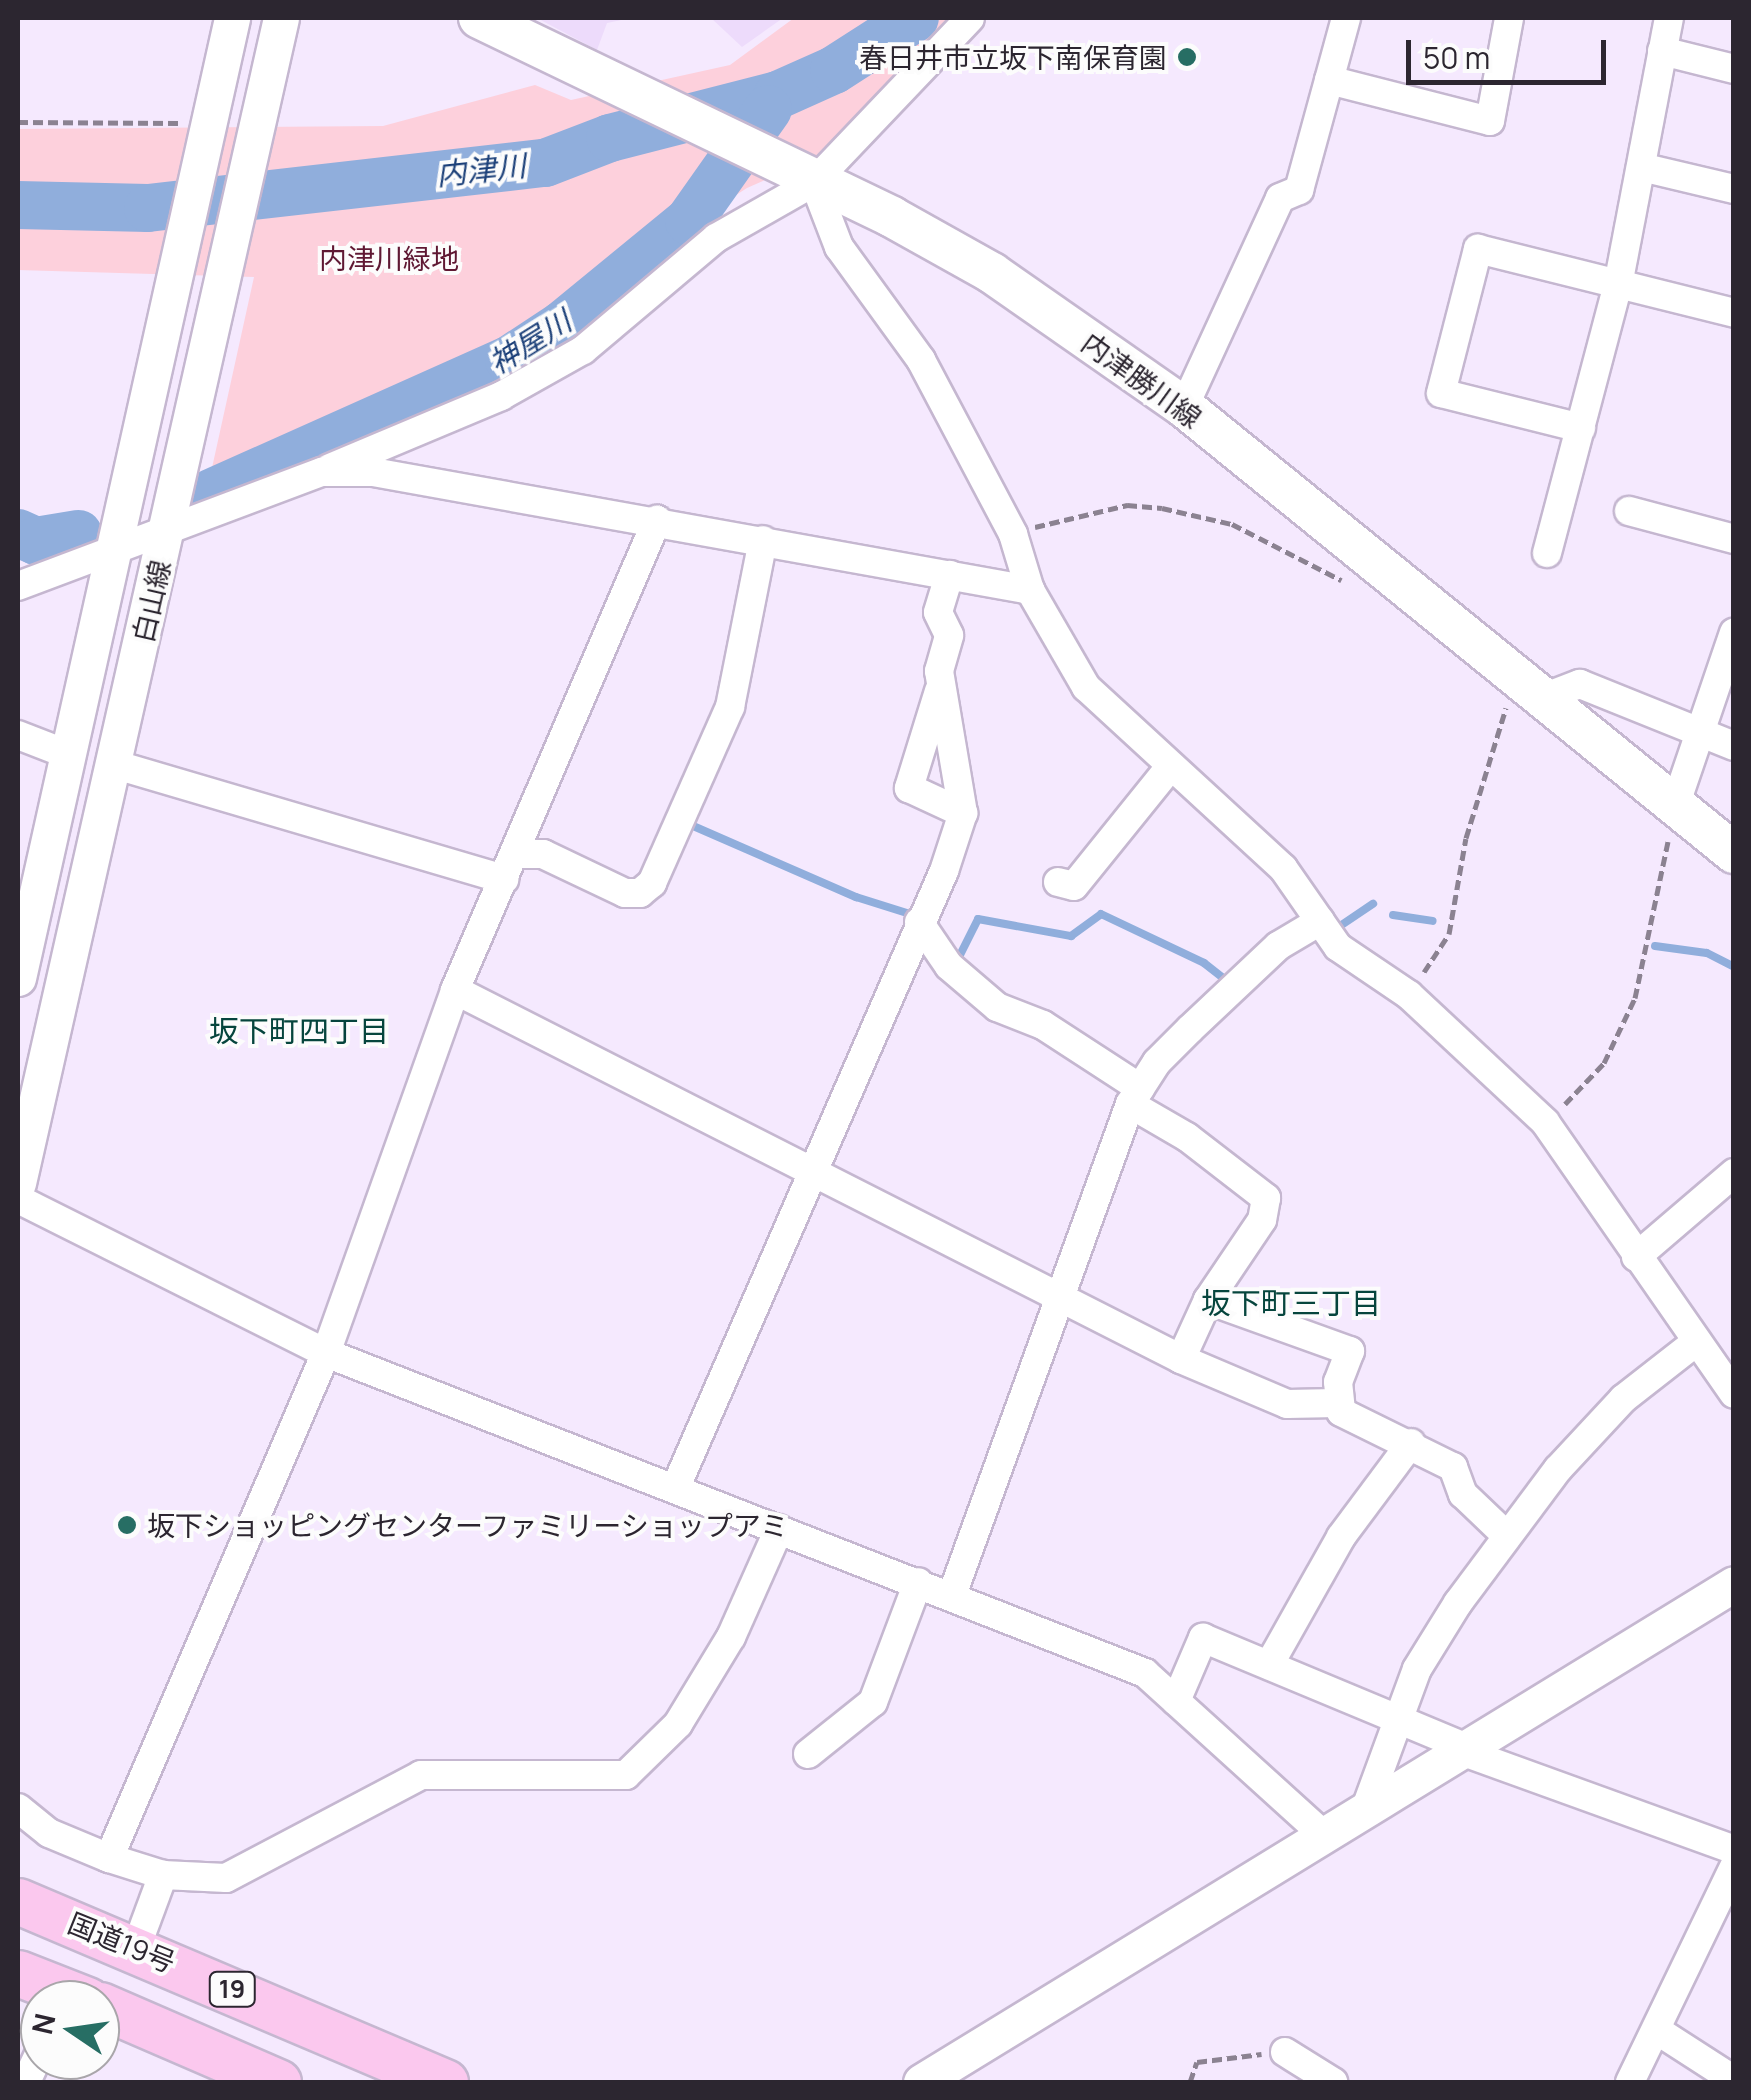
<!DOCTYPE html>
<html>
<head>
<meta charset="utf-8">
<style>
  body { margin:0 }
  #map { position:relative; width:1751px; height:2100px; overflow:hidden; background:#f5e9fe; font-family:Manrope,"Noto Sans JP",sans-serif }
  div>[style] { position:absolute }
  .built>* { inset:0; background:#eddbfb }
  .green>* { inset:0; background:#fdd0dc }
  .stream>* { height:8px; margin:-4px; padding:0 4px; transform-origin:4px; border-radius:4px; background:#90aedc }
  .river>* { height:48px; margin:-24px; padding:0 24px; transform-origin:24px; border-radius:24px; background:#90aedc }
  .path>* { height:5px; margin-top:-2.5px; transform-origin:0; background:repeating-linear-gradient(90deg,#8b8291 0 10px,transparent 0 15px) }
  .roads { filter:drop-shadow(2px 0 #c5b7d0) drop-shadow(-2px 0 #c5b7d0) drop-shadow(0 2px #c5b7d0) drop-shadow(0 -2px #c5b7d0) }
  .minor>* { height:28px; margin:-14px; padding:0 14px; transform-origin:14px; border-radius:14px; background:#fff }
  .tertiary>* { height:35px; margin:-17.5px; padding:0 17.5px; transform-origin:17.5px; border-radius:17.5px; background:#fff }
  .secondary>* { height:40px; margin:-20px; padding:0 20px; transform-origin:20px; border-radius:20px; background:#fff }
  .trunk>* { height:45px; margin:-22.5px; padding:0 22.5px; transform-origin:22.5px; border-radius:22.5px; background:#fbc8ee }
  .dots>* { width:28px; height:28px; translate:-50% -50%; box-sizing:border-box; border:5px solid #fcfcfc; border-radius:50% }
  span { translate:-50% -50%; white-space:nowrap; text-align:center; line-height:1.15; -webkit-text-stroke:8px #fcfcfc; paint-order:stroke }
  .shield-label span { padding:2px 8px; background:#fcfcfc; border:2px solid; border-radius:8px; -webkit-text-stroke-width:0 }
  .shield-label { font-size:25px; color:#2c2630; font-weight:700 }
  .poi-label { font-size:28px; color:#2c2630 }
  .right { translate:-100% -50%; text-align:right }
  .left { translate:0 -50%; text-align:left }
  .park-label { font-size:28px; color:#5f1833 }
  .street-label { font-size:28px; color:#2c2630 }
  .water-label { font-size:30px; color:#1c4079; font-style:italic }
  .neighbourhood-label { font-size:30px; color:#06453d }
  .frame { position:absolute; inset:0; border:20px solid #2c2630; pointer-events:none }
  .north { position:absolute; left:20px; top:1980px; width:100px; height:100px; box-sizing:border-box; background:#fcfcfc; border:2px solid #a9a6aa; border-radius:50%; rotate:283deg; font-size:28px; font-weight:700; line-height:40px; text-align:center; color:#2c2630 }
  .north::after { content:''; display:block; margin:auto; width:35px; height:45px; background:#276e64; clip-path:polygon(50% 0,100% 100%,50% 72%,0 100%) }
  .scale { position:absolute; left:1406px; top:40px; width:200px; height:45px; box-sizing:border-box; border:5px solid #2c2630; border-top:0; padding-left:12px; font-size:30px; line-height:35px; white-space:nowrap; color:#2c2630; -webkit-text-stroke:8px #fcfcfc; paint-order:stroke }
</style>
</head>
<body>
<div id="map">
  <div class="built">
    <div style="clip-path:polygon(537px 18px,631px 18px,607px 23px,597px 50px)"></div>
    <div style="clip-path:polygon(711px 18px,783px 18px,742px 47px)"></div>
  </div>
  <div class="green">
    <div style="clip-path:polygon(794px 18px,954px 18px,835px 149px,747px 188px,605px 279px,533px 336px,322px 440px,208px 486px,254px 277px,18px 270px,18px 129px,383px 126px,535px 85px,571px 100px,730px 65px)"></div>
  </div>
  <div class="stream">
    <div style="left:684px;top:822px;width:188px;rotate:23.6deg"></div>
    <div style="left:856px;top:897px;width:60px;rotate:17.5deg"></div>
    <div style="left:1393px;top:915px;width:40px;rotate:8.5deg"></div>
    <div style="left:1340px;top:926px;width:40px;rotate:-34deg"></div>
    <div style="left:1655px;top:946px;width:52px;rotate:7.7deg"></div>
    <div style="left:1707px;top:953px;width:30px;rotate:27deg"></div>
    <div style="left:956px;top:963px;width:49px;rotate:-63.4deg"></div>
    <div style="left:978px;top:919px;width:95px;rotate:10.4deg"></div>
    <div style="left:1071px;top:936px;width:37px;rotate:-36deg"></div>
    <div style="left:1101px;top:914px;width:114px;rotate:25.4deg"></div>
    <div style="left:1204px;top:963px;width:33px;rotate:38deg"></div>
  </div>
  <div class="river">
    <div style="left:18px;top:205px;width:130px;rotate:1.3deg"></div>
    <div style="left:148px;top:208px;width:400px;rotate:-6.5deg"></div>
    <div style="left:545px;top:163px;width:70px;rotate:-21deg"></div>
    <div style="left:610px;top:138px;width:173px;rotate:-14.4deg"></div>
    <div style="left:778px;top:95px;width:61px;rotate:-24.1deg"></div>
    <div style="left:834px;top:70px;width:96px;rotate:-32.7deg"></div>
    <div style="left:211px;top:493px;width:326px;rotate:-24.1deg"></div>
    <div style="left:509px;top:360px;width:64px;rotate:-33.4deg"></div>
    <div style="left:562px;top:325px;width:164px;rotate:-39.3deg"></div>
    <div style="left:689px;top:221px;width:137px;rotate:-54.8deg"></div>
    <div style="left:18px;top:533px;width:20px;rotate:24deg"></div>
    <div style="left:36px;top:541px;width:43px;rotate:-9.5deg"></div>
  </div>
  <div class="path">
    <div style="left:18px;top:122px;width:161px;rotate:0.4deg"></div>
    <div style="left:1035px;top:527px;width:95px;rotate:-13.4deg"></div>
    <div style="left:1127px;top:505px;width:35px;rotate:5deg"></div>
    <div style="left:1162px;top:508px;width:72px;rotate:12.9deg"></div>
    <div style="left:1232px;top:524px;width:123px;rotate:27.2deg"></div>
    <div style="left:1424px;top:972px;width:45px;rotate:-56.7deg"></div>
    <div style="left:1449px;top:934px;width:97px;rotate:-80deg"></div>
    <div style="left:1466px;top:838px;width:136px;rotate:-72.9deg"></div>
    <div style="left:1565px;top:1104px;width:57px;rotate:-46.4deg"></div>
    <div style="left:1604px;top:1063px;width:72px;rotate:-64.5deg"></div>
    <div style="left:1635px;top:998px;width:160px;rotate:-78.1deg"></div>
    <div style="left:1190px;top:2082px;width:21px;rotate:-71deg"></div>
    <div style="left:1197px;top:2062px;width:65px;rotate:-7deg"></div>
  </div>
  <div class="roads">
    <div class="minor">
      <div style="left:1662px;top:51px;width:74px;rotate:14deg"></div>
      <div style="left:1329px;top:80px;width:166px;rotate:14.3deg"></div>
      <div style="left:1490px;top:121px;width:105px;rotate:-79.5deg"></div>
      <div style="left:1641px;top:167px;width:96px;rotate:13.3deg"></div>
      <div style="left:814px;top:182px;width:70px;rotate:69deg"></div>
      <div style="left:839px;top:247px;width:140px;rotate:54deg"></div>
      <div style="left:921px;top:360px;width:197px;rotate:62.1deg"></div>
      <div style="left:1013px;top:534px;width:59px;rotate:73.1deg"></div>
      <div style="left:1030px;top:590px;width:112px;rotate:60deg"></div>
      <div style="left:1086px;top:687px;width:268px;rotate:42.6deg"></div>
      <div style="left:1283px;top:868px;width:96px;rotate:55.2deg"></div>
      <div style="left:1338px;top:947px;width:86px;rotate:34.1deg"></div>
      <div style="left:1409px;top:995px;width:186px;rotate:43deg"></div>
      <div style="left:1545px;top:1122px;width:331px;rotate:55.2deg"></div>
      <div style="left:1184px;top:407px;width:230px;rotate:-65.3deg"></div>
      <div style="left:1280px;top:198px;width:21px;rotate:-23deg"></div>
      <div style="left:1299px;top:190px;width:178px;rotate:-74.7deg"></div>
      <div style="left:1581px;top:428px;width:144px;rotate:-166deg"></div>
      <div style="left:1441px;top:393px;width:149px;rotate:-75.6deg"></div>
      <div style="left:1478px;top:249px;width:264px;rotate:14deg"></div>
      <div style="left:330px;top:468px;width:186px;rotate:-22.8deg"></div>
      <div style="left:501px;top:396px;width:94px;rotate:-29.3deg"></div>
      <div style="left:583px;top:350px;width:174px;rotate:-40.1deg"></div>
      <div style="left:716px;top:238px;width:113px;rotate:-29.7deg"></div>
      <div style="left:814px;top:182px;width:226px;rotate:-46.4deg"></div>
      <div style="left:1629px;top:511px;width:109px;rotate:14.9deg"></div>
      <div style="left:1547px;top:553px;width:277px;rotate:-75.2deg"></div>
      <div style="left:1618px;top:285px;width:272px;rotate:-79.2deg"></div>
      <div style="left:18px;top:586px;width:325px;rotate:-20.6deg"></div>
      <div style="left:322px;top:472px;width:51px"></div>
      <div style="left:373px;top:472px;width:668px;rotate:10.18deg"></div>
      <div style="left:939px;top:691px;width:102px;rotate:107.2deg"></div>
      <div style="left:909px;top:788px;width:60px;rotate:24.8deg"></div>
      <div style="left:1548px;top:696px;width:34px;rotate:-21deg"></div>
      <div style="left:1580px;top:684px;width:166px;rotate:21.9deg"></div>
      <div style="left:18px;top:735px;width:53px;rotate:21.2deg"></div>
      <div style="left:113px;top:764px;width:408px;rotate:16.4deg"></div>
      <div style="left:1676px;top:803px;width:180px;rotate:-71.2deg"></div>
      <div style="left:515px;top:854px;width:28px"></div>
      <div style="left:543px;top:854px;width:91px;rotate:25.4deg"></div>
      <div style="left:625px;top:893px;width:15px"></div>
      <div style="left:640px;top:893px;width:16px;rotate:-40deg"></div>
      <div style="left:652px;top:883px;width:193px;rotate:-66.1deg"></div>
      <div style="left:730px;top:707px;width:170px;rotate:-78.8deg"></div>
      <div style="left:1058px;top:882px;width:16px;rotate:14deg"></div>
      <div style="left:1074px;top:886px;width:154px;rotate:-51.1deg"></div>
      <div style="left:919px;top:922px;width:53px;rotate:55.7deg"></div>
      <div style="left:949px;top:966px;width:63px;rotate:40.5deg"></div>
      <div style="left:997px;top:1007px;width:49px;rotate:21.4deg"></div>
      <div style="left:1043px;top:1025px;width:116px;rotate:33deg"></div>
      <div style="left:455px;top:990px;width:814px;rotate:26.94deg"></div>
      <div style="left:1181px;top:1359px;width:115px;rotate:23deg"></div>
      <div style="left:1287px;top:1404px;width:50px;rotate:-1.1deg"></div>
      <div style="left:1130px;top:1104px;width:66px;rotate:30.1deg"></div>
      <div style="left:1187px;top:1137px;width:100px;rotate:37.7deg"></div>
      <div style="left:1266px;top:1198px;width:22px;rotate:100deg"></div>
      <div style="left:1262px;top:1220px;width:97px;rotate:124deg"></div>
      <div style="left:1208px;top:1300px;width:65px;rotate:114.6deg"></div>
      <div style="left:18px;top:1199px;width:344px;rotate:26.6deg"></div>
      <div style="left:326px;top:1353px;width:879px;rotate:21.34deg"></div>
      <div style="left:1145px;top:1673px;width:244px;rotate:42.2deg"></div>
      <div style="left:1636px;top:1257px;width:129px;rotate:-40.6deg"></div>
      <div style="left:1208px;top:1300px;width:151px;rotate:19.8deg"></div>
      <div style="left:1350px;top:1351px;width:33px;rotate:111deg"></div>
      <div style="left:1338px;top:1382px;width:30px;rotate:84deg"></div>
      <div style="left:1341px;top:1412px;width:125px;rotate:26.2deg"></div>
      <div style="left:1453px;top:1467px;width:29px;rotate:70deg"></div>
      <div style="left:1463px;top:1494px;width:61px;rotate:43.7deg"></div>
      <div style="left:675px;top:1489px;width:674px;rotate:-66.48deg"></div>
      <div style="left:944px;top:871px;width:61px;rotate:-71.9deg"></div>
      <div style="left:963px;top:813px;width:144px;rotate:-99.6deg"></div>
      <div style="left:939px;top:671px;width:37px;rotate:-74deg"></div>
      <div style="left:949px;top:635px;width:25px;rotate:-116deg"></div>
      <div style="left:938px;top:612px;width:39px;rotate:-73deg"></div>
      <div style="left:952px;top:1595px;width:522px;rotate:-70.07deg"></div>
      <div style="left:1130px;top:1104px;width:50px;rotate:-57.3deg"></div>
      <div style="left:1157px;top:1062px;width:47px;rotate:-45deg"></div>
      <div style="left:1190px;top:1029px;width:121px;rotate:-43.3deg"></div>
      <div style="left:1278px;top:946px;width:49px;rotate:-30.8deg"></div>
      <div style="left:1269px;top:1665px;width:147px;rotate:-60.6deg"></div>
      <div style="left:1341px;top:1537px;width:117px;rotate:-53.3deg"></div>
      <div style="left:1176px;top:1701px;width:69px;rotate:-66.8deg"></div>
      <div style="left:1203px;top:1638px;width:289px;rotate:22.6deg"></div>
      <div style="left:1464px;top:1752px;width:287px;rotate:19.9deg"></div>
      <div style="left:808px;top:1754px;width:83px;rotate:-38.7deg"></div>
      <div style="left:873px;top:1702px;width:128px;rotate:-69.4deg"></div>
      <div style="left:18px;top:1808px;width:40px;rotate:39deg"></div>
      <div style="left:49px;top:1833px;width:65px;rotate:22.6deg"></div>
      <div style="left:109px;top:1858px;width:57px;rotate:17.5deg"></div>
      <div style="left:163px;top:1875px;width:63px;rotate:2.7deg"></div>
      <div style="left:226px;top:1878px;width:221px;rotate:-27.8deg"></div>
      <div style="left:421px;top:1775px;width:205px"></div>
      <div style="left:626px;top:1775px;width:73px;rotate:-44.4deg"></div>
      <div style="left:678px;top:1724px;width:102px;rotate:-58.7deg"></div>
      <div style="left:731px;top:1637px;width:118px;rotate:-66deg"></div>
      <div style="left:1364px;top:1813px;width:153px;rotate:-69.8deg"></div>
      <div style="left:1417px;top:1669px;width:78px;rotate:-58.2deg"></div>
      <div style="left:1458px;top:1603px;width:167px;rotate:-53.3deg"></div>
      <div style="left:1558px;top:1469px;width:96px;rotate:-47.1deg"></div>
      <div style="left:1623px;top:1399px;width:93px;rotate:-38deg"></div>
      <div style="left:109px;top:1858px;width:550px;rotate:-66.75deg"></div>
      <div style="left:326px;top:1353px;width:385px;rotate:-70.4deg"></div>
      <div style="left:455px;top:990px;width:512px;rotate:-66.74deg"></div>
      <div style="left:136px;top:1948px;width:78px;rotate:-69.7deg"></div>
      <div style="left:1658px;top:2031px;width:90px;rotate:32.8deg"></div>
      <div style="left:1285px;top:2052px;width:57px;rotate:32deg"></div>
      <div style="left:26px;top:2082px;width:33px;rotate:-65deg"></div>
      <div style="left:1630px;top:2082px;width:239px;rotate:-64.2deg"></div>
    </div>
    <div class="tertiary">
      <div style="left:18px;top:978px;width:984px;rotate:-77.43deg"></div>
      <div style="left:18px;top:1183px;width:1194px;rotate:-77.28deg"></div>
      <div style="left:921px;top:2082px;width:953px;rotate:-31.49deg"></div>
    </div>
    <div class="secondary">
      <div style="left:479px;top:18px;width:458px;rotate:25.7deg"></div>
      <div style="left:892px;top:217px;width:115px;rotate:29.2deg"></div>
      <div style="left:992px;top:273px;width:234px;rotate:34.9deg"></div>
      <div style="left:1184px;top:407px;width:708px;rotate:39.04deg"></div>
    </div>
    <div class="trunk">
      <div style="left:18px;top:1901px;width:464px;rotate:23deg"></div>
      <div style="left:18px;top:1973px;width:74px;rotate:21.4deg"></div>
      <div style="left:100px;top:2005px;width:194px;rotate:23.4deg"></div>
    </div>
  </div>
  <div class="dots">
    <div style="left:1187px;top:57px;background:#276e64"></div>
    <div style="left:127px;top:1525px;background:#276e64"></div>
  </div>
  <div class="shield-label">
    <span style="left:232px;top:1989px">19</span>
  </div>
  <div class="poi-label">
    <span class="right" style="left:1167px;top:57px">春日井市立坂下南保育園</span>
    <span class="left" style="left:147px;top:1525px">坂下ショッピングセンターファミリーショップアミ</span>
  </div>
  <div class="park-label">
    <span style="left:389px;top:258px">内津川緑地</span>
  </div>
  <div class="street-label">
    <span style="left:1142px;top:380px;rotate:36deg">内津勝川線</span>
    <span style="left:151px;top:601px;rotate:-77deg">白山線</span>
    <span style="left:122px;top:1942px;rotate:22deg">国道19号</span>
  </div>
  <div class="water-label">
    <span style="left:481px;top:170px;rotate:-6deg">内津川</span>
    <span style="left:530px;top:342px;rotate:-32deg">神屋川</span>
  </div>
  <div class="neighbourhood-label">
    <span style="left:299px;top:1031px">坂下町四丁目</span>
    <span style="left:1291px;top:1303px">坂下町三丁目</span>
  </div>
  <div class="frame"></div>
  <div class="north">N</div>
  <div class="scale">50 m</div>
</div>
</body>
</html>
